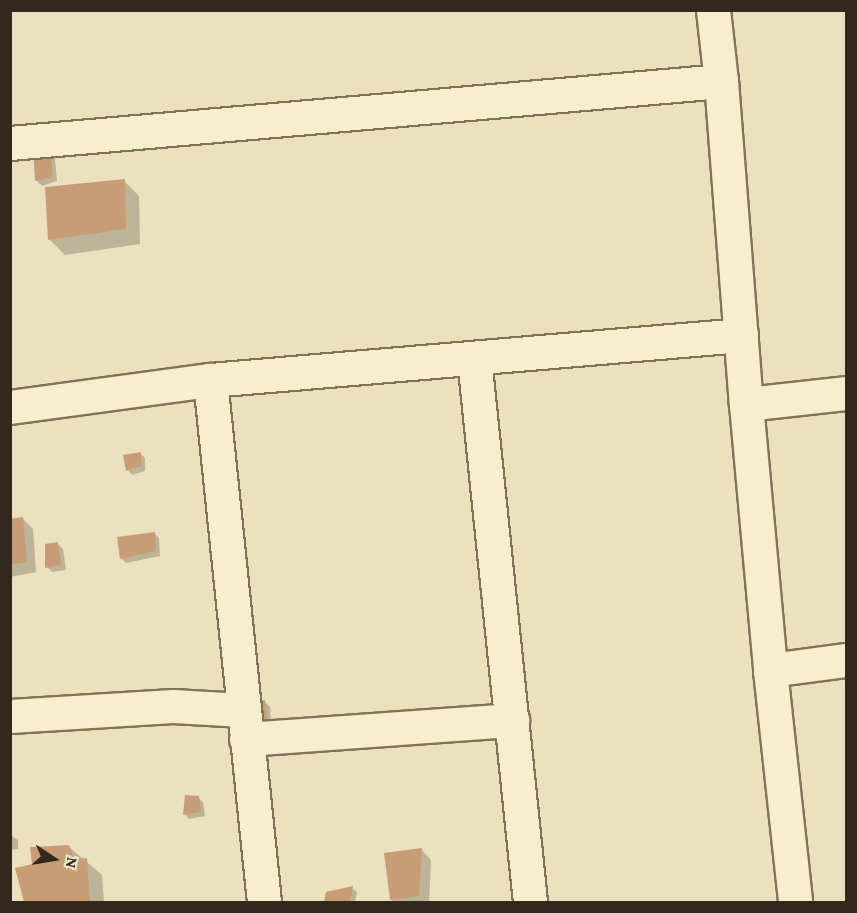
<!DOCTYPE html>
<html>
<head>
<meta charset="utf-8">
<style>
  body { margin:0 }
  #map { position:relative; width:857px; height:913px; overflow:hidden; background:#ebe1be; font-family:"Crimson Pro",serif }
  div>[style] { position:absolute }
  .shadow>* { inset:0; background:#0003 }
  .building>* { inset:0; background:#c89d75 }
  .roads { filter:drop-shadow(2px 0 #837158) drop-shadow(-2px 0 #837158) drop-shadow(0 2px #837158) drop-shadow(0 -2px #837158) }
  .minor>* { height:33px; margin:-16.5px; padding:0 16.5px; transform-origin:16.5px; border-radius:16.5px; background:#f7eed0 }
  span { translate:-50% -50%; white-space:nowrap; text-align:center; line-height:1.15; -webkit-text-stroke:6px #f3ebcd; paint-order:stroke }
  .frame { position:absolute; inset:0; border:12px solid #33281c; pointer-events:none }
  .north { position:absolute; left:24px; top:829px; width:60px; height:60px; -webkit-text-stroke:4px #f3ebcd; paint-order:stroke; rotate:102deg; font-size:16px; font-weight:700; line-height:24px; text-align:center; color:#33281c }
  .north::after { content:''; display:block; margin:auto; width:21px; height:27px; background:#33281c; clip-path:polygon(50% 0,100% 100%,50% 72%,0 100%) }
</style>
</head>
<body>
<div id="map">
  <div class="shadow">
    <div style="clip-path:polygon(35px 147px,54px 149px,57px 181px,42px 186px,37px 181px)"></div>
    <div style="clip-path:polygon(124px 181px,139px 196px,140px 244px,65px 255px,50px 240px)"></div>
    <div style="clip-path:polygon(140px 453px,145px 458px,145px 471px,132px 475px,128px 470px)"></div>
    <div style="clip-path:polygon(23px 519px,33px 529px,36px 572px,10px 577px,10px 521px)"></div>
    <div style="clip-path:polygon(154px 533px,159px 538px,160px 556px,126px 563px,121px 558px)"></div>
    <div style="clip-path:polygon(58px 544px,63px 549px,66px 570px,52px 572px,47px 567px)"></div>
    <div style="clip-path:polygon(265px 702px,270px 707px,272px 736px,257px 740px)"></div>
    <div style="clip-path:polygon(198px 797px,203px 802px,205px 816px,189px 819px,185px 814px)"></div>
    <div style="clip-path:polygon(10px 835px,18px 840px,18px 849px,10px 850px)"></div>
    <div style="clip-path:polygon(68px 846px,102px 875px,104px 902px,25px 902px,17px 869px,34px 865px)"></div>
    <div style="clip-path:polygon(421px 849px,431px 860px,429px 902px,394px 902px,391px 899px)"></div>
    <div style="clip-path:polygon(352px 888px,357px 892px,355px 902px,326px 902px,328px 893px)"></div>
  </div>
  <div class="building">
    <div style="clip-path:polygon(50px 143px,53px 177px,35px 181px,33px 146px)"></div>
    <div style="clip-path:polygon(125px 179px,126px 229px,48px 240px,45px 187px)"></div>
    <div style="clip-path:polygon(141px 452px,141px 466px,126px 471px,123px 455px)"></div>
    <div style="clip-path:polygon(23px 517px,27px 562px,10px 565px,10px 519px)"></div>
    <div style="clip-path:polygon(155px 532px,156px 551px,120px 559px,117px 537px)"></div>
    <div style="clip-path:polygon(58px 542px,61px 565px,45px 568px,45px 544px)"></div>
    <div style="clip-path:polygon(265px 700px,268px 732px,248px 701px)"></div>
    <div style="clip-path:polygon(185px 795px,199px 796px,201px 812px,183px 815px)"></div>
    <div style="clip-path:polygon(69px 845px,74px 859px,87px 858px,90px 902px,24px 902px,15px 868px,32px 864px,30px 847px)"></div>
    <div style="clip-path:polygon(422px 848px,419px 896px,390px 900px,384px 853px)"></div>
    <div style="clip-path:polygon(353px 886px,350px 902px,324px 902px,326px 892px)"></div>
  </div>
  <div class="roads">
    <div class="minor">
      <div style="left:713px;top:10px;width:71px;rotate:83.6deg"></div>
      <div style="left:721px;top:81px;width:324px;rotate:85.6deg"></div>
      <div style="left:746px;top:404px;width:267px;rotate:84.8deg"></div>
      <div style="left:770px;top:670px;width:233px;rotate:83.8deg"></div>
      <div style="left:10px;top:143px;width:714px;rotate:-4.98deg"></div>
      <div style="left:474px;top:358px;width:547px;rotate:84.12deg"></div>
      <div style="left:210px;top:380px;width:525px;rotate:84.09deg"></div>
      <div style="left:746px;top:404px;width:101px;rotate:-6.3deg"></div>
      <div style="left:10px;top:407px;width:202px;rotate:-7.7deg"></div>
      <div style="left:210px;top:380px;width:533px;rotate:-4.84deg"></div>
      <div style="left:770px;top:670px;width:77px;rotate:-7.5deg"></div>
      <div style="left:10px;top:716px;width:163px;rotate:-3.5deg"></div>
      <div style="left:173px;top:706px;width:70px;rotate:3.3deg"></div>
      <div style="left:246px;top:739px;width:267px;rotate:-4.1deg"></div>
    </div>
  </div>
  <div class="frame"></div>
  <div class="north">N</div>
</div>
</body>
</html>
